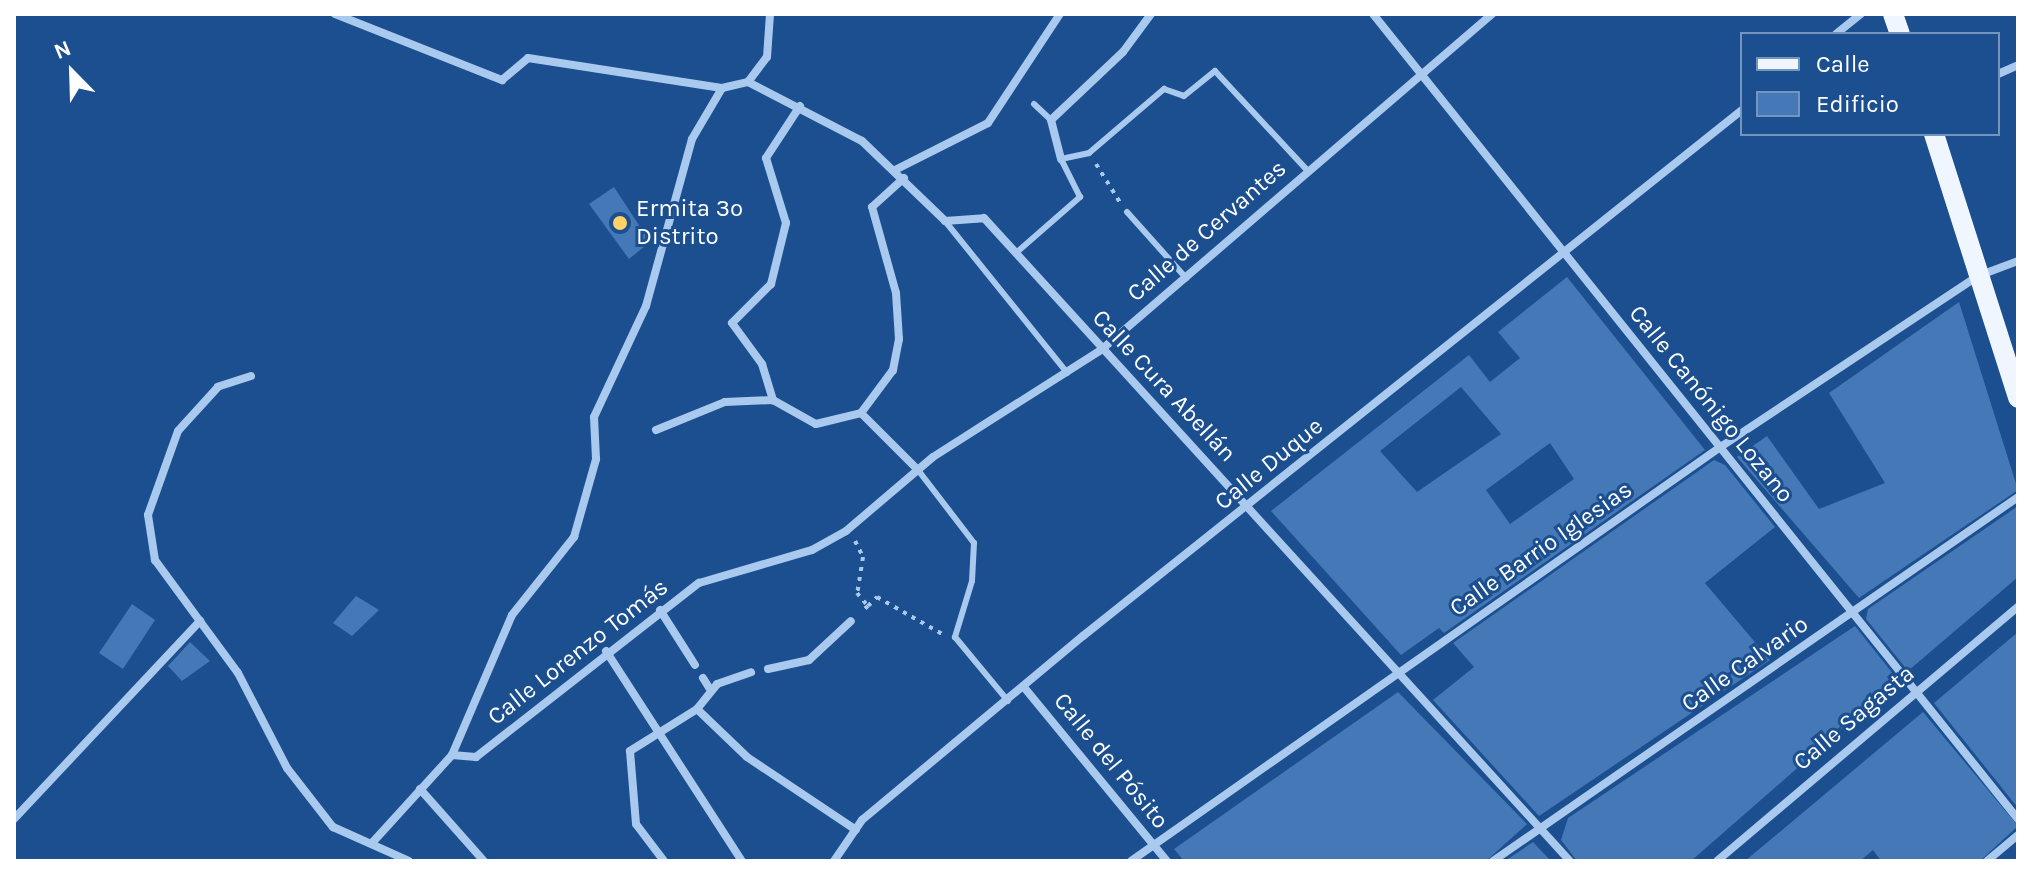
<!DOCTYPE html>
<html>
<head>
<meta charset="utf-8">
<style>
  body { margin:0 }
  #map { position:relative; width:2032px; height:875px; overflow:hidden; background:#1b4f8f; font-family:Karla,sans-serif }
  div>[style] { position:absolute }
  .building>* { inset:0; background:#4478b7 }
  .path>* { height:4px; margin-top:-2px; transform-origin:0; background:repeating-linear-gradient(90deg,#a9c9ee 0 4px,transparent 0 10px) }
  .service>* { height:6px; margin:-3px; padding:0 3px; transform-origin:3px; border-radius:3px; background:#a9c9ee }
  .minor>* { height:8px; margin:-4px; padding:0 4px; transform-origin:4px; border-radius:4px; background:#a9c9ee }
  .primary>* { height:20px; margin:-10px; padding:0 10px; transform-origin:10px; border-radius:10px; background:#f0f6ff }
  .dots>* { width:22px; height:22px; translate:-50% -50%; box-sizing:border-box; border:4px solid #1b4f8f; border-radius:50% }
  span { translate:-50% -50%; white-space:nowrap; text-align:center; line-height:1.15; -webkit-text-stroke:6px #1b4f8f; paint-order:stroke }
  .poi-label { font-size:24px; color:#fff }
  .left { translate:0 -50%; text-align:left }
  .street-label { font-size:24px; color:#fff }
  .frame { position:absolute; inset:0; border:16px solid #fff; pointer-events:none }
  .legend { position:absolute; left:1740px; top:32px; width:260px; height:104px; box-sizing:border-box; background:#1b4f8f; border:2px solid #7695bc; margin:0; padding:10px 14px; list-style:none; font-size:24px; color:#fff }
  .legend li { display:flex; align-items:center; gap:16px; height:40px }
  .legend b { width:40px; border:2px solid #7695bc }
  .north { position:absolute; left:32px; top:32px; width:80px; height:80px; -webkit-text-stroke:6px #1b4f8f; paint-order:stroke; rotate:337deg; font-size:22px; font-weight:700; line-height:32px; text-align:center; color:#fff }
  .north::after { content:''; display:block; margin:auto; width:28px; height:36px; background:#fff; clip-path:polygon(50% 0,100% 100%,50% 72%,0 100%) }
</style>
</head>
<body>
<div id="map">
  <div class="building">
    <div style="clip-path:polygon(614px 187px,650px 242px,629px 259px,589px 204px)"></div>
    <div style="clip-path:polygon(evenodd,1567px 277px,1705px 450px,1444px 633px,1439px 628px,1401px 655px,1271px 511px,1469px 355px,1490px 382px,1520px 358px,1498px 332px,1567px 277px,1461px 387px,1501px 434px,1417px 492px,1380px 451px,1461px 387px,1567px 277px,1550px 443px,1574px 479px,1510px 524px,1486px 490px,1550px 443px)"></div>
    <div style="clip-path:polygon(1959px 302px,2018px 490px,1859px 598px,1737px 457px,1767px 436px,1819px 509px,1885px 483px,1829px 393px)"></div>
    <div style="clip-path:polygon(1714px 460px,1725px 465px,1775px 527px,1705px 583px,1770px 660px,1539px 816px,1433px 700px,1474px 667px,1453px 643px)"></div>
    <div style="clip-path:polygon(2018px 506px,2018px 577px,1908px 671px,1866px 619px,1868px 609px)"></div>
    <div style="clip-path:polygon(356px 596px,379px 610px,352px 636px,333px 623px)"></div>
    <div style="clip-path:polygon(132px 604px,155px 620px,123px 669px,99px 653px)"></div>
    <div style="clip-path:polygon(1855px 626px,1898px 680px,1691px 861px,1577px 861px,1561px 840px,1568px 818px)"></div>
    <div style="clip-path:polygon(2018px 632px,2018px 808px,1934px 703px)"></div>
    <div style="clip-path:polygon(190px 642px,210px 661px,182px 681px,168px 666px)"></div>
    <div style="clip-path:polygon(1398px 692px,1527px 824px,1486px 861px,1184px 861px,1174px 849px)"></div>
    <div style="clip-path:polygon(1923px 712px,2018px 826px,1980px 861px,1881px 861px,1873px 850px,1860px 861px,1745px 861px)"></div>
    <div style="clip-path:polygon(1533px 842px,1551px 861px,1505px 861px)"></div>
  </div>
  <div class="path">
    <div style="left:1096px;top:164px;width:47px;rotate:58deg"></div>
    <div style="left:855px;top:541px;width:18px;rotate:63deg"></div>
    <div style="left:863px;top:557px;width:36px;rotate:99deg"></div>
    <div style="left:857px;top:593px;width:17px;rotate:50deg"></div>
    <div style="left:868px;top:606px;width:8px;rotate:140deg"></div>
    <div style="left:868px;top:606px;width:13px;rotate:-45deg"></div>
    <div style="left:877px;top:597px;width:77px;rotate:29.6deg"></div>
  </div>
  <div class="service">
    <div style="left:1034px;top:104px;width:23px;rotate:43deg"></div>
    <div style="left:1127px;top:212px;width:89px;rotate:48.2deg"></div>
    <div style="left:945px;top:221px;width:195px;rotate:51.2deg"></div>
    <div style="left:1017px;top:252px;width:84px;rotate:-41.1deg"></div>
    <div style="left:1080px;top:197px;width:42px;rotate:-116.6deg"></div>
    <div style="left:1061px;top:159px;width:29px;rotate:-12deg"></div>
    <div style="left:1089px;top:153px;width:99px;rotate:-40.5deg"></div>
    <div style="left:1164px;top:89px;width:21px;rotate:19deg"></div>
    <div style="left:1184px;top:96px;width:40px;rotate:-39deg"></div>
    <div style="left:1215px;top:71px;width:135px;rotate:47.1deg"></div>
    <div style="left:918px;top:470px;width:92px;rotate:52.5deg"></div>
    <div style="left:974px;top:543px;width:38px;rotate:93deg"></div>
    <div style="left:972px;top:581px;width:59px;rotate:106.9deg"></div>
    <div style="left:955px;top:637px;width:83px;rotate:50.4deg"></div>
  </div>
  <div class="minor">
    <div style="left:335px;top:14px;width:180px;rotate:21.6deg"></div>
    <div style="left:502px;top:80px;width:34px;rotate:-40deg"></div>
    <div style="left:528px;top:58px;width:196px;rotate:8.8deg"></div>
    <div style="left:722px;top:88px;width:27px;rotate:-13deg"></div>
    <div style="left:1373px;top:14px;width:1032px;rotate:51.3deg"></div>
    <div style="left:1836px;top:34px;width:32px;rotate:-39deg"></div>
    <div style="left:1998px;top:74px;width:22px;rotate:-24deg"></div>
    <div style="left:748px;top:82px;width:128px;rotate:27.4deg"></div>
    <div style="left:862px;top:141px;width:115px;rotate:43.9deg"></div>
    <div style="left:945px;top:221px;width:39px;rotate:-4deg"></div>
    <div style="left:984px;top:218px;width:870px;rotate:47.66deg"></div>
    <div style="left:748px;top:82px;width:31px;rotate:-53deg"></div>
    <div style="left:767px;top:57px;width:43px;rotate:-86deg"></div>
    <div style="left:800px;top:106px;width:62px;rotate:123.2deg"></div>
    <div style="left:766px;top:158px;width:68px;rotate:72.9deg"></div>
    <div style="left:786px;top:223px;width:63px;rotate:103.8deg"></div>
    <div style="left:771px;top:284px;width:55px;rotate:135deg"></div>
    <div style="left:732px;top:323px;width:51px;rotate:53.8deg"></div>
    <div style="left:762px;top:364px;width:38px;rotate:73deg"></div>
    <div style="left:773px;top:400px;width:49px;rotate:29.2deg"></div>
    <div style="left:816px;top:424px;width:46px;rotate:-13.7deg"></div>
    <div style="left:1061px;top:159px;width:40px;rotate:-104.4deg"></div>
    <div style="left:1051px;top:120px;width:99px;rotate:-43.4deg"></div>
    <div style="left:1123px;top:52px;width:47px;rotate:-53.6deg"></div>
    <div style="left:895px;top:170px;width:104px;rotate:-26.8deg"></div>
    <div style="left:988px;top:123px;width:131px;rotate:-56.6deg"></div>
    <div style="left:904px;top:178px;width:43px;rotate:137.8deg"></div>
    <div style="left:872px;top:207px;width:89px;rotate:74.4deg"></div>
    <div style="left:896px;top:293px;width:46px;rotate:86.3deg"></div>
    <div style="left:899px;top:339px;width:32px;rotate:101deg"></div>
    <div style="left:893px;top:370px;width:54px;rotate:126.7deg"></div>
    <div style="left:861px;top:413px;width:81px;rotate:45deg"></div>
    <div style="left:251px;top:376px;width:35px;rotate:162deg"></div>
    <div style="left:218px;top:387px;width:59px;rotate:132.3deg"></div>
    <div style="left:178px;top:431px;width:89px;rotate:109.7deg"></div>
    <div style="left:148px;top:515px;width:46px;rotate:81.2deg"></div>
    <div style="left:155px;top:560px;width:140px;rotate:53.7deg"></div>
    <div style="left:238px;top:673px;width:107px;rotate:62.7deg"></div>
    <div style="left:287px;top:768px;width:75px;rotate:52.1deg"></div>
    <div style="left:333px;top:827px;width:83px;rotate:24.1deg"></div>
    <div style="left:656px;top:430px;width:74px;rotate:-22.1deg"></div>
    <div style="left:725px;top:402px;width:48px;rotate:-2.4deg"></div>
    <div style="left:660px;top:610px;width:65px;rotate:57.5deg"></div>
    <div style="left:606px;top:651px;width:250px;rotate:57.1deg"></div>
    <div style="left:768px;top:669px;width:42px;rotate:-12.4deg"></div>
    <div style="left:809px;top:660px;width:57px;rotate:-42.9deg"></div>
    <div style="left:703px;top:678px;width:15px;rotate:58deg"></div>
    <div style="left:1023px;top:686px;width:227px;rotate:50.6deg"></div>
    <div style="left:697px;top:709px;width:32px;rotate:-51deg"></div>
    <div style="left:717px;top:684px;width:36px;rotate:-19deg"></div>
    <div style="left:452px;top:755px;width:24px;rotate:5deg"></div>
    <div style="left:476px;top:757px;width:283px;rotate:-38deg"></div>
    <div style="left:699px;top:583px;width:118px;rotate:-16.3deg"></div>
    <div style="left:812px;top:550px;width:39px;rotate:-29deg"></div>
    <div style="left:846px;top:531px;width:114px;rotate:-40.4deg"></div>
    <div style="left:933px;top:457px;width:199px;rotate:-32.5deg"></div>
    <div style="left:1101px;top:350px;width:516px;rotate:-40.67deg"></div>
    <div style="left:420px;top:789px;width:96px;rotate:48.4deg"></div>
    <div style="left:14px;top:819px;width:272px;rotate:-46.8deg"></div>
    <div style="left:372px;top:843px;width:119px;rotate:-47.7deg"></div>
    <div style="left:452px;top:755px;width:152px;rotate:-66.8deg"></div>
    <div style="left:512px;top:615px;width:100px;rotate:-51.5deg"></div>
    <div style="left:574px;top:537px;width:81px;rotate:-74.2deg"></div>
    <div style="left:596px;top:459px;width:42px;rotate:-92.7deg"></div>
    <div style="left:594px;top:417px;width:123px;rotate:-64.9deg"></div>
    <div style="left:646px;top:306px;width:173px;rotate:-74.6deg"></div>
    <div style="left:692px;top:139px;width:59px;rotate:-59.5deg"></div>
    <div style="left:664px;top:861px;width:46px;rotate:-127.1deg"></div>
    <div style="left:636px;top:824px;width:73px;rotate:-94.7deg"></div>
    <div style="left:630px;top:751px;width:79px;rotate:-32.1deg"></div>
    <div style="left:697px;top:709px;width:69px;rotate:43.8deg"></div>
    <div style="left:747px;top:757px;width:131px;rotate:33.8deg"></div>
    <div style="left:834px;top:861px;width:50px;rotate:-55.7deg"></div>
    <div style="left:862px;top:820px;width:288px;rotate:-39.8deg"></div>
    <div style="left:1083px;top:636px;width:843px;rotate:-38.6deg"></div>
    <div style="left:1131px;top:861px;width:722px;rotate:-35.08deg"></div>
    <div style="left:1722px;top:446px;width:307px;rotate:-33.6deg"></div>
    <div style="left:1978px;top:276px;width:43px;rotate:-20.6deg"></div>
    <div style="left:1493px;top:861px;width:639px;rotate:-34.73deg"></div>
    <div style="left:1717px;top:861px;width:394px;rotate:-40.2deg"></div>
    <div style="left:1987px;top:861px;width:40px;rotate:-40deg"></div>
  </div>
  <div class="primary">
    <div style="left:1893px;top:14px;width:21px;rotate:71deg"></div>
    <div style="left:1934px;top:134px;width:277px;rotate:72.3deg"></div>
  </div>
  <div class="dots">
    <div style="left:620px;top:223px;background:#ffd166"></div>
  </div>
  <div class="poi-label">
    <span class="left" style="left:636px;top:223px">Ermita 3º<br>Distrito</span>
  </div>
  <div class="street-label">
    <span style="left:1207px;top:231px;rotate:-41deg">Calle de Cervantes</span>
    <span style="left:1164px;top:386px;rotate:47deg">Calle Cura Abellán</span>
    <span style="left:1711px;top:404px;rotate:51deg">Calle Canónigo Lozano</span>
    <span style="left:1269px;top:464px;rotate:-39deg">Calle Duque</span>
    <span style="left:1541px;top:549px;rotate:-35deg">Calle Barrio Iglesias</span>
    <span style="left:578px;top:652px;rotate:-38deg">Calle Lorenzo Tomás</span>
    <span style="left:1745px;top:664px;rotate:-35deg">Calle Calvario</span>
    <span style="left:1854px;top:718px;rotate:-40deg">Calle Sagasta</span>
    <span style="left:1111px;top:761px;rotate:51deg">Calle del Pósito</span>
  </div>
  <div class="frame"></div>
  <ul class="legend">
  <li><b style="height:10px;background:#f0f6ff"></b>Calle</li>
  <li><b style="height:22px;background:#4478b7"></b>Edificio</li>
  </ul>
  <div class="north">N</div>
</div>
</body>
</html>
